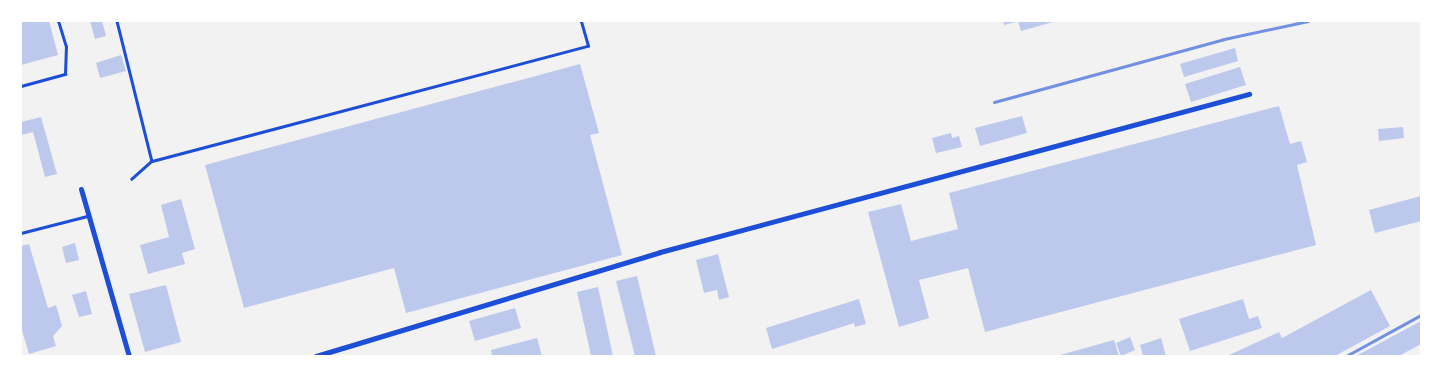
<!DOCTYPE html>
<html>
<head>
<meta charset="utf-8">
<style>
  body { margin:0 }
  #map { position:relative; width:1442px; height:377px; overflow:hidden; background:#f2f2f2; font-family:"Nunito Sans",sans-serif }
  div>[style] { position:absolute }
  .building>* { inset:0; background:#bdc9ec }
  .service>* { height:2.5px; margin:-1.25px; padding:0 1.25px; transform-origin:1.25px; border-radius:1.25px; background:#1d4ed8 }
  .minor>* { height:5px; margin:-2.5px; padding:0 2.5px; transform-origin:2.5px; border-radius:2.5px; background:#1d4ed8 }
  .rail>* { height:3px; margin:-1.5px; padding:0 1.5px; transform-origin:1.5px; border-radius:1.5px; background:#7290e2 }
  span { translate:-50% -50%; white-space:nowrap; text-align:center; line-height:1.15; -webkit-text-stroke:5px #fff; paint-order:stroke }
  .frame { position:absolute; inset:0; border:22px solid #fff; pointer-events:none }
</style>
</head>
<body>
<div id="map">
  <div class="building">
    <div style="clip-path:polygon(21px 21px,49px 21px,58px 55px,21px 65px)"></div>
    <div style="clip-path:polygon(90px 21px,102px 21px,106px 36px,95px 39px)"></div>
    <div style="clip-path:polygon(1003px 21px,1016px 21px,1016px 22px,1004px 25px)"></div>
    <div style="clip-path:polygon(1018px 21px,1053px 21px,1053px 22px,1021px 31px)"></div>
    <div style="clip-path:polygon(1235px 48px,1238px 61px,1184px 77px,1180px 64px)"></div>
    <div style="clip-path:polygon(121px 55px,126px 71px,100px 78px,96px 63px)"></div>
    <div style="clip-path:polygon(580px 64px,599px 133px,590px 135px,622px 255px,406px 313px,394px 268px,244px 308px,205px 165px)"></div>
    <div style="clip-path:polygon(1240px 67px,1246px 85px,1191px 102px,1185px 84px)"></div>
    <div style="clip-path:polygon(1279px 106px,1290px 144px,1301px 141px,1307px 162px,1297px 165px,1316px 245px,985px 332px,968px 268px,919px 280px,929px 318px,899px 327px,868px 212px,901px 204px,911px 241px,958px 229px,949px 193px)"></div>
    <div style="clip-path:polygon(1022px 116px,1027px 133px,980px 146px,975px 128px)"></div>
    <div style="clip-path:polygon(41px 117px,57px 174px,45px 177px,33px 132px,21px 135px,21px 122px)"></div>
    <div style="clip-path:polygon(1403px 127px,1404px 138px,1379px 141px,1378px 129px)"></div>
    <div style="clip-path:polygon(951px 133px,952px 138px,959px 136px,962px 147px,936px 153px,932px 138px)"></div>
    <div style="clip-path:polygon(1421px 196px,1421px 221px,1375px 233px,1369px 210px)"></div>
    <div style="clip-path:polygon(181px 199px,195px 249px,182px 253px,185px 264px,148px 274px,140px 245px,169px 237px,161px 205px)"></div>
    <div style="clip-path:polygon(75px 243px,79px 260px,66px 263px,62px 247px)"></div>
    <div style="clip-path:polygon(29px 244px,48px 308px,56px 305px,62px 326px,53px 336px,56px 346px,29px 354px,21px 327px,21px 246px)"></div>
    <div style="clip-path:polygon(718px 254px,729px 297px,719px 300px,717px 290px,704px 293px,696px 260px)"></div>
    <div style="clip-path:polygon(637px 276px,656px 356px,635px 356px,616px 281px)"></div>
    <div style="clip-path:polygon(166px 285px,181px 342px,145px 352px,129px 294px)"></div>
    <div style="clip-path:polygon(598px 287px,613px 356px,591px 356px,577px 292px)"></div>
    <div style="clip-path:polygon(1371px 290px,1390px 326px,1335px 356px,1227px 356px,1279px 332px,1282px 338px)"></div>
    <div style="clip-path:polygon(86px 291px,92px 314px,79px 317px,72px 295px)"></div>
    <div style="clip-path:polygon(859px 299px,866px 324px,855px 327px,854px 323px,772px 349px,766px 328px)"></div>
    <div style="clip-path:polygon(1243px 299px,1249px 319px,1258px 316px,1262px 328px,1190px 351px,1179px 319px)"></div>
    <div style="clip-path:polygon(515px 308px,521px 328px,475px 341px,469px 321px)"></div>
    <div style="clip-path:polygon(1421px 321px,1421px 344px,1399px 356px,1356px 356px)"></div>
    <div style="clip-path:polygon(1130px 337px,1135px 350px,1121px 356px,1116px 343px)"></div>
    <div style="clip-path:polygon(537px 338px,542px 356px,492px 356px,491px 350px)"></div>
    <div style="clip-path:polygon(1161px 338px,1166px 356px,1143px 356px,1140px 345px)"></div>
    <div style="clip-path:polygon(1114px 340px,1119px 356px,1060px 356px,1060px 355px)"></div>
  </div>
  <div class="service">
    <div style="left:117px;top:21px;width:144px;rotate:76deg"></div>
    <div style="left:152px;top:161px;width:27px;rotate:138deg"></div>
    <div style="left:21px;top:86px;width:46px;rotate:-15.3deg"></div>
    <div style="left:65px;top:74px;width:27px;rotate:-88deg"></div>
    <div style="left:66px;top:47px;width:27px;rotate:-107deg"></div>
    <div style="left:152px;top:161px;width:451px;rotate:-14.8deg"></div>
    <div style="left:588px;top:46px;width:26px;rotate:-106deg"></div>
    <div style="left:21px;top:233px;width:68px;rotate:-14.4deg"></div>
  </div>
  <div class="minor">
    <div style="left:81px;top:189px;width:174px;rotate:74deg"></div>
    <div style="left:316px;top:356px;width:359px;rotate:-16.8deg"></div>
    <div style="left:660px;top:252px;width:610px;rotate:-15.02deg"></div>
  </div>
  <div class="rail">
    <div style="left:994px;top:102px;width:238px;rotate:-15.3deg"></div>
    <div style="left:1224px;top:39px;width:86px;rotate:-12.1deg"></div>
    <div style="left:1346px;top:356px;width:85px;rotate:-28.7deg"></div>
  </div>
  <div class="frame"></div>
</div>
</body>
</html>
